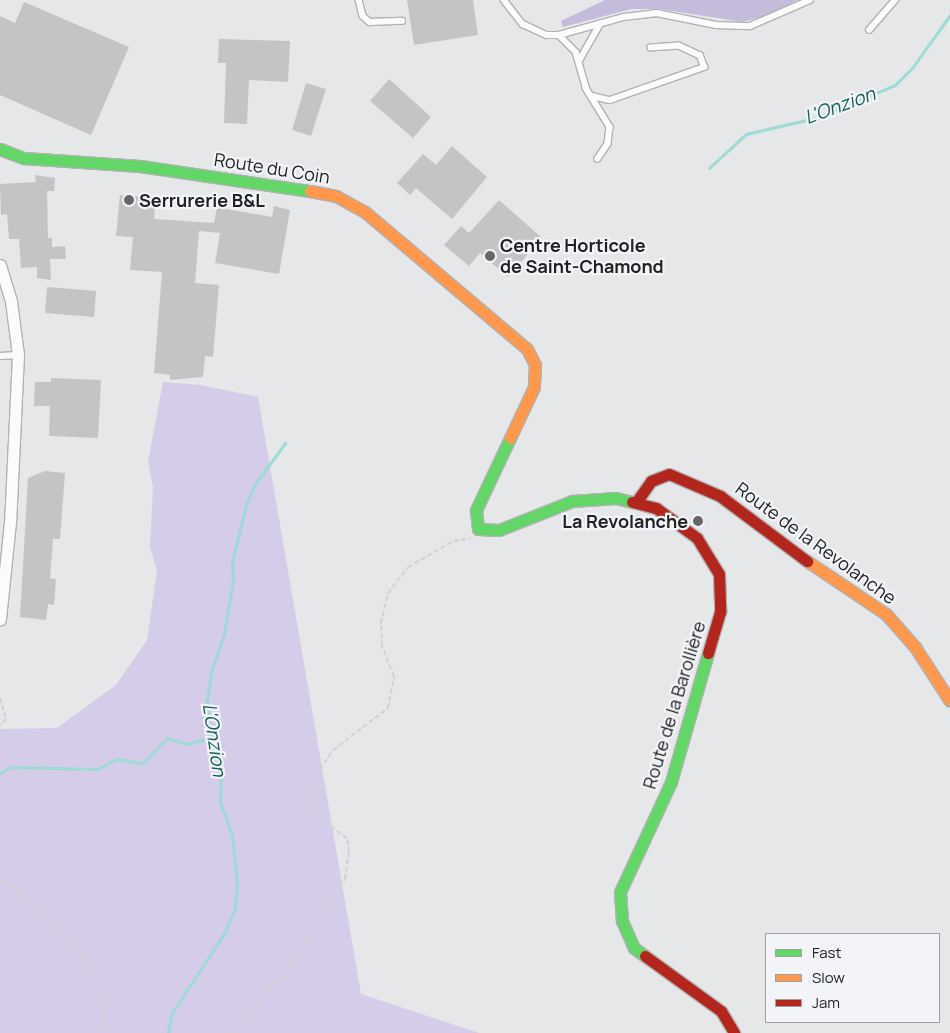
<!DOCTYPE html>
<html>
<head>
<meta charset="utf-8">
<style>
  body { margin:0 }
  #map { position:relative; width:950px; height:1033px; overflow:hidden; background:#e5e7e8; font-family:Manrope,sans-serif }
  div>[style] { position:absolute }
  .green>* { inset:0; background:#d4cce8 }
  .forest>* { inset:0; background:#c5bcdb }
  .stream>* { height:3px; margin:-1.5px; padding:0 1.5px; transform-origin:1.5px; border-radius:1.5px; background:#9edad6 }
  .building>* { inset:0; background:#c3c4c5 }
  .path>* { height:2px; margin-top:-1px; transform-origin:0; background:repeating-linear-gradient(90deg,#d1d2d2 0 5px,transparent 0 7.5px) }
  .roads { filter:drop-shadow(1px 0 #b1b2b3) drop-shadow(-1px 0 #b1b2b3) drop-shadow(0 1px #b1b2b3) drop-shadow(0 -1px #b1b2b3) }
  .lane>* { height:5.5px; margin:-2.75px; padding:0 2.75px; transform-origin:2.75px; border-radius:2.75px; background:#fbfbfc }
  .street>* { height:11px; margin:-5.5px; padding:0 5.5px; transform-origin:5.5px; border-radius:5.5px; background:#fbfbfc }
  .fast>* { height:11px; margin:-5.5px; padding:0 5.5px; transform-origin:5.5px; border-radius:5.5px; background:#63d668 }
  .slow>* { height:11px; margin:-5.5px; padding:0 5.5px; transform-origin:5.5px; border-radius:5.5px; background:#ff974d }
  .jam>* { height:11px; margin:-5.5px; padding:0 5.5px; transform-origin:5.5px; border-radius:5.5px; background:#b3261e }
  .dots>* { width:14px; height:14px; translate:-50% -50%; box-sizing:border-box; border:2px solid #f2f4f7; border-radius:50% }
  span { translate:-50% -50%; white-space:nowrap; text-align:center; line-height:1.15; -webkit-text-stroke:4.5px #f2f4f7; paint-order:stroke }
  .street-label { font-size:18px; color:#212223 }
  .poi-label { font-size:18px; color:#212223; font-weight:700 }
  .left { translate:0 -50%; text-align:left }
  .right { translate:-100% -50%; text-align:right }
  .water-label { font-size:19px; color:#155e5a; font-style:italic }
  .legend { position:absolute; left:765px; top:933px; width:175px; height:90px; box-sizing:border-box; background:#f2f4f7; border:1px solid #9ea0a2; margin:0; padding:6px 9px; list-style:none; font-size:15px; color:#212223 }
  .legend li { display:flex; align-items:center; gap:10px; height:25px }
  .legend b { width:25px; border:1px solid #9ea0a2 }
</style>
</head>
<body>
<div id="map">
  <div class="green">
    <div style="clip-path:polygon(163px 382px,201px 385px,258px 397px,361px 994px,479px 1033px,0 1033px,0 729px,57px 728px,116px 685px,147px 640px,157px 571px,150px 547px,153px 487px,148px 462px)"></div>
  </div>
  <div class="forest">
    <div style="clip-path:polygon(605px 0,798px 0,768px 15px,743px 22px,659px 9px,631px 9px,563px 27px,561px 21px)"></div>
  </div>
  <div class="stream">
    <div style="left:709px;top:168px;width:50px;rotate:-42.6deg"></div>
    <div style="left:746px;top:134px;width:75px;rotate:-13.1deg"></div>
    <div style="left:819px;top:117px;width:82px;rotate:-22.8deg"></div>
    <div style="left:895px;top:85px;width:24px;rotate:-45deg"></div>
    <div style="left:912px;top:68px;width:65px;rotate:-54.4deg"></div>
    <div style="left:0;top:773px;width:13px;rotate:-29deg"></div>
    <div style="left:11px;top:767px;width:87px;rotate:1.3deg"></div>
    <div style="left:98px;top:769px;width:21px;rotate:-28deg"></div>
    <div style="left:117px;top:759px;width:26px;rotate:9deg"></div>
    <div style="left:143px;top:763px;width:35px;rotate:-46deg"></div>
    <div style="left:167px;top:738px;width:21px;rotate:17deg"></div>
    <div style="left:187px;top:744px;width:24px;rotate:-15deg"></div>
    <div style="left:168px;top:1033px;width:20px;rotate:-79deg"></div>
    <div style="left:172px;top:1013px;width:97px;rotate:-56.8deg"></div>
    <div style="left:225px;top:932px;width:26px;rotate:-67deg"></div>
    <div style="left:235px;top:908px;width:24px;rotate:-85deg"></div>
    <div style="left:237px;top:884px;width:49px;rotate:-95.8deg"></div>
    <div style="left:232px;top:835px;width:35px;rotate:-110deg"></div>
    <div style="left:220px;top:802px;width:32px;rotate:-88deg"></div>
    <div style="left:221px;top:770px;width:34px;rotate:-109deg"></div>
    <div style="left:210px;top:738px;width:38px;rotate:-95deg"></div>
    <div style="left:207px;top:700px;width:28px;rotate:-82deg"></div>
    <div style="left:211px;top:672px;width:40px;rotate:-71.1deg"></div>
    <div style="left:224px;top:634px;width:54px;rotate:-80.4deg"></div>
    <div style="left:233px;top:581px;width:19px;rotate:-93deg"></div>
    <div style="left:232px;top:562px;width:59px;rotate:-76.2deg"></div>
    <div style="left:246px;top:505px;width:23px;rotate:-67deg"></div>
    <div style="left:255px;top:484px;width:51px;rotate:-53.8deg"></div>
  </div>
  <div class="building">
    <div style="clip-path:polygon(407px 0,473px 0,478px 35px,414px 45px)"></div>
    <div style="clip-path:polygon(24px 2px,129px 47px,91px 135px,0 95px,0 16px,15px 23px)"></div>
    <div style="clip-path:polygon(219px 39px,290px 41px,288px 82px,249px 80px,247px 124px,224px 123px,226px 63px,218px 63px)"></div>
    <div style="clip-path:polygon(389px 79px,431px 117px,413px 138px,370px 101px)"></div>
    <div style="clip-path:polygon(306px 83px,326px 89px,311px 136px,292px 130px)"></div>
    <div style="clip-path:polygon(452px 146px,487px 177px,452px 219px,416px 188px,410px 195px,397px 183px,423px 154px,436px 165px)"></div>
    <div style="clip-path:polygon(35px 175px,55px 178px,54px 191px,47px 191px,48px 238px,52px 238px,52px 247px,65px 246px,66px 259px,50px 259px,51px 280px,37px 278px,37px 267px,21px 268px,19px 239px,9px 239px,7px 214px,1px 215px,0 184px,36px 182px)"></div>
    <div style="clip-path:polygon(120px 195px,156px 198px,154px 219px,214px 223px,218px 202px,227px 204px,226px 209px,272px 217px,274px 206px,290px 210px,279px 274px,215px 263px,220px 233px,199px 231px,195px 283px,219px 285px,213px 357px,205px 356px,203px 377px,170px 380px,170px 375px,154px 373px,162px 272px,130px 270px,133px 237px,116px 236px)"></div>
    <div style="clip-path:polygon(499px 200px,542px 238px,508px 277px,480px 253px,469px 266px,444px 245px,461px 226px,469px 233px)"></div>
    <div style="clip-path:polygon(47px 287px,96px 291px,94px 317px,45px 313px)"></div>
    <div style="clip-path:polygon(51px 378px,101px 380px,98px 438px,49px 436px,50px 406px,34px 406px,35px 382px,51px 382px)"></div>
    <div style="clip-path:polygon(45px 471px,65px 473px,60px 539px,53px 539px,50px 578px,56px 579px,54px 605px,48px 604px,46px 620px,20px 617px,28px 478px)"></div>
  </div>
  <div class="path">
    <div style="left:0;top:698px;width:22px;rotate:74deg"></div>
    <div style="left:6px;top:719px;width:9px;rotate:131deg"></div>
    <div style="left:0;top:878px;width:75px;rotate:40.7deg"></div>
    <div style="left:57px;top:927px;width:48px;rotate:51.7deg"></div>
    <div style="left:87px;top:965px;width:40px;rotate:71.1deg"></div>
    <div style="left:100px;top:1003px;width:30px;rotate:84deg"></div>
    <div style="left:235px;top:1033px;width:97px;rotate:-51.7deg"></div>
    <div style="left:295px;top:957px;width:93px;rotate:-57.3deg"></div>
    <div style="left:345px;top:879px;width:27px;rotate:-82deg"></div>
    <div style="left:349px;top:852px;width:14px;rotate:-98deg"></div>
    <div style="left:347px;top:838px;width:40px;rotate:-145.1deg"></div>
    <div style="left:314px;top:815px;width:17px;rotate:-115deg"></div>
    <div style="left:307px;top:800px;width:19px;rotate:-74deg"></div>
    <div style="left:312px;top:782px;width:38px;rotate:-57deg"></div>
    <div style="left:333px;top:750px;width:69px;rotate:-37.4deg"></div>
    <div style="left:388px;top:708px;width:33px;rotate:-79deg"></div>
    <div style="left:394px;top:676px;width:32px;rotate:-112deg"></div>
    <div style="left:382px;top:646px;width:23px;rotate:-92deg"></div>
    <div style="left:381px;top:623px;width:31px;rotate:-77deg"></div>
    <div style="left:388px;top:593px;width:33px;rotate:-52deg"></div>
    <div style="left:408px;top:567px;width:53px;rotate:-29.5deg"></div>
    <div style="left:454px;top:541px;width:17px;rotate:-10deg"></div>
  </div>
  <div class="roads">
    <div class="lane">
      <div style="left:359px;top:0;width:16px;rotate:76deg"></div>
      <div style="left:363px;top:16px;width:9px;rotate:41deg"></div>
      <div style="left:370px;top:22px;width:32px;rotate:-2deg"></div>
      <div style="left:504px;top:0;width:31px;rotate:52deg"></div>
      <div style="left:523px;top:24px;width:26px;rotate:25deg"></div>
      <div style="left:547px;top:35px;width:12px"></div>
      <div style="left:559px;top:35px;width:67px;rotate:-15.5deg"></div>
      <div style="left:624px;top:17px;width:33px;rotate:-7deg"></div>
      <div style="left:657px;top:13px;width:60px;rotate:11.5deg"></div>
      <div style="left:716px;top:25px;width:34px;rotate:2deg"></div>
      <div style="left:750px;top:26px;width:65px;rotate:-23.4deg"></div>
      <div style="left:869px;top:30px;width:40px;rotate:-49deg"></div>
      <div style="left:559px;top:35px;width:24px;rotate:45deg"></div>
      <div style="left:576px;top:52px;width:37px;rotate:74deg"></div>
      <div style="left:586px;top:88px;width:46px;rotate:58.4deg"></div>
      <div style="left:610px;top:127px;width:17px;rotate:97deg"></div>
      <div style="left:608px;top:144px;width:18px;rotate:124deg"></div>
      <div style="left:579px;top:61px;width:43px;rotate:-60.4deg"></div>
      <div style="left:592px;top:96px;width:18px;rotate:13deg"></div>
      <div style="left:610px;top:100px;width:100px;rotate:-19.3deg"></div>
      <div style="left:704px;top:67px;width:12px;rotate:-110deg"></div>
      <div style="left:700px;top:56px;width:23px;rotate:-155deg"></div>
      <div style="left:679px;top:46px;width:28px;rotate:176deg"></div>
      <div style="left:0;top:356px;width:18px;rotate:-3deg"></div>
    </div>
    <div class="street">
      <div style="left:0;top:265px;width:38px;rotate:73deg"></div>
      <div style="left:11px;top:301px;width:54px;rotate:82.6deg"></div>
      <div style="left:18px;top:355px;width:167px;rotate:92.7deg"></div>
      <div style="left:10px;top:522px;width:98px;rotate:95.9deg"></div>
    </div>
    <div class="fast">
      <div style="left:0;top:149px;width:26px;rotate:21deg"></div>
      <div style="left:24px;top:158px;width:116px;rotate:3.9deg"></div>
      <div style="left:140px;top:166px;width:172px;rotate:8.4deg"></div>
      <div style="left:510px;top:438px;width:80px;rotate:115.3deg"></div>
      <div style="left:476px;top:510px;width:19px;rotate:84deg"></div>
      <div style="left:478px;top:529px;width:21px;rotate:3deg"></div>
      <div style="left:499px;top:530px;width:79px;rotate:-21.7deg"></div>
      <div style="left:572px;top:501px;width:44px;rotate:-3.9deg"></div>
      <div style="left:616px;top:498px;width:16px;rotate:14deg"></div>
      <div style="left:645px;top:956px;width:14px;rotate:-144deg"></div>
      <div style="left:634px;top:948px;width:30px;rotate:-114deg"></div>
      <div style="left:622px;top:921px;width:29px;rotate:-94deg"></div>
      <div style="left:620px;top:892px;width:121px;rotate:-65.1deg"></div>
      <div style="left:671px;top:782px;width:134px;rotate:-74deg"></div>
    </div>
    <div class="slow">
      <div style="left:310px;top:191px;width:26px;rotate:11deg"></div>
      <div style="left:336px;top:196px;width:33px;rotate:29deg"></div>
      <div style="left:365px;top:212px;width:212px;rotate:40.2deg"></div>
      <div style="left:527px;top:349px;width:18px;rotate:63deg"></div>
      <div style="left:535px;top:365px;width:22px;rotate:93deg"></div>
      <div style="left:534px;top:387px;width:56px;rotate:115.2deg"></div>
      <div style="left:807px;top:561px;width:95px;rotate:33.9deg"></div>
      <div style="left:886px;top:614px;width:44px;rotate:48.7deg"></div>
      <div style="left:915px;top:647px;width:64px;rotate:57.1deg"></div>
    </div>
    <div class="jam">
      <div style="left:637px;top:501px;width:24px;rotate:-55deg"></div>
      <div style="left:651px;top:481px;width:19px;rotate:-21deg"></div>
      <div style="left:669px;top:474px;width:56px;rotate:23.3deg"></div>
      <div style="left:720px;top:496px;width:109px;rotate:36.8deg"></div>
      <div style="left:632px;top:502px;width:25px;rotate:14deg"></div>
      <div style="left:656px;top:508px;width:51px;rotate:36.2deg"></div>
      <div style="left:697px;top:538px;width:42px;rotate:58.6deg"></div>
      <div style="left:719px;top:574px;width:38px;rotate:88deg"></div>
      <div style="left:720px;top:612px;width:43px;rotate:106.3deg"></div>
      <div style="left:645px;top:956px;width:94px;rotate:35.9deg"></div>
      <div style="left:721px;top:1011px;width:26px;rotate:59deg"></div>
    </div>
  </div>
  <div class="dots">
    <div style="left:129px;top:200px;background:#666768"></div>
    <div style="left:490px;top:256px;background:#666768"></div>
    <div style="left:698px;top:521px;background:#666768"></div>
  </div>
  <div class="street-label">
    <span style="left:272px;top:168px;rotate:9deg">Route du Coin</span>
    <span style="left:816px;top:543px;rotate:36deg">Route de la Revolanche</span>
    <span style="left:674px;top:705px;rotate:-73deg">Route de la Barollière</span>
  </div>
  <div class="poi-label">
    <span class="left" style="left:139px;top:200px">Serrurerie B&amp;L</span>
    <span class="left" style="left:500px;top:256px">Centre Horticole<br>de Saint-Chamond</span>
    <span class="right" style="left:688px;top:521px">La Revolanche</span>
  </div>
  <div class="water-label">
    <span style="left:840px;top:106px;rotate:-20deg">L'Onzion</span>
    <span style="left:214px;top:740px;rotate:82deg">L'Onzion</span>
  </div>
  <ul class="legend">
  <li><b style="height:6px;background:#63d668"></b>Fast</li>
  <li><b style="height:6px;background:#ff974d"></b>Slow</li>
  <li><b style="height:6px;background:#b3261e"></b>Jam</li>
  </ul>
</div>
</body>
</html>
